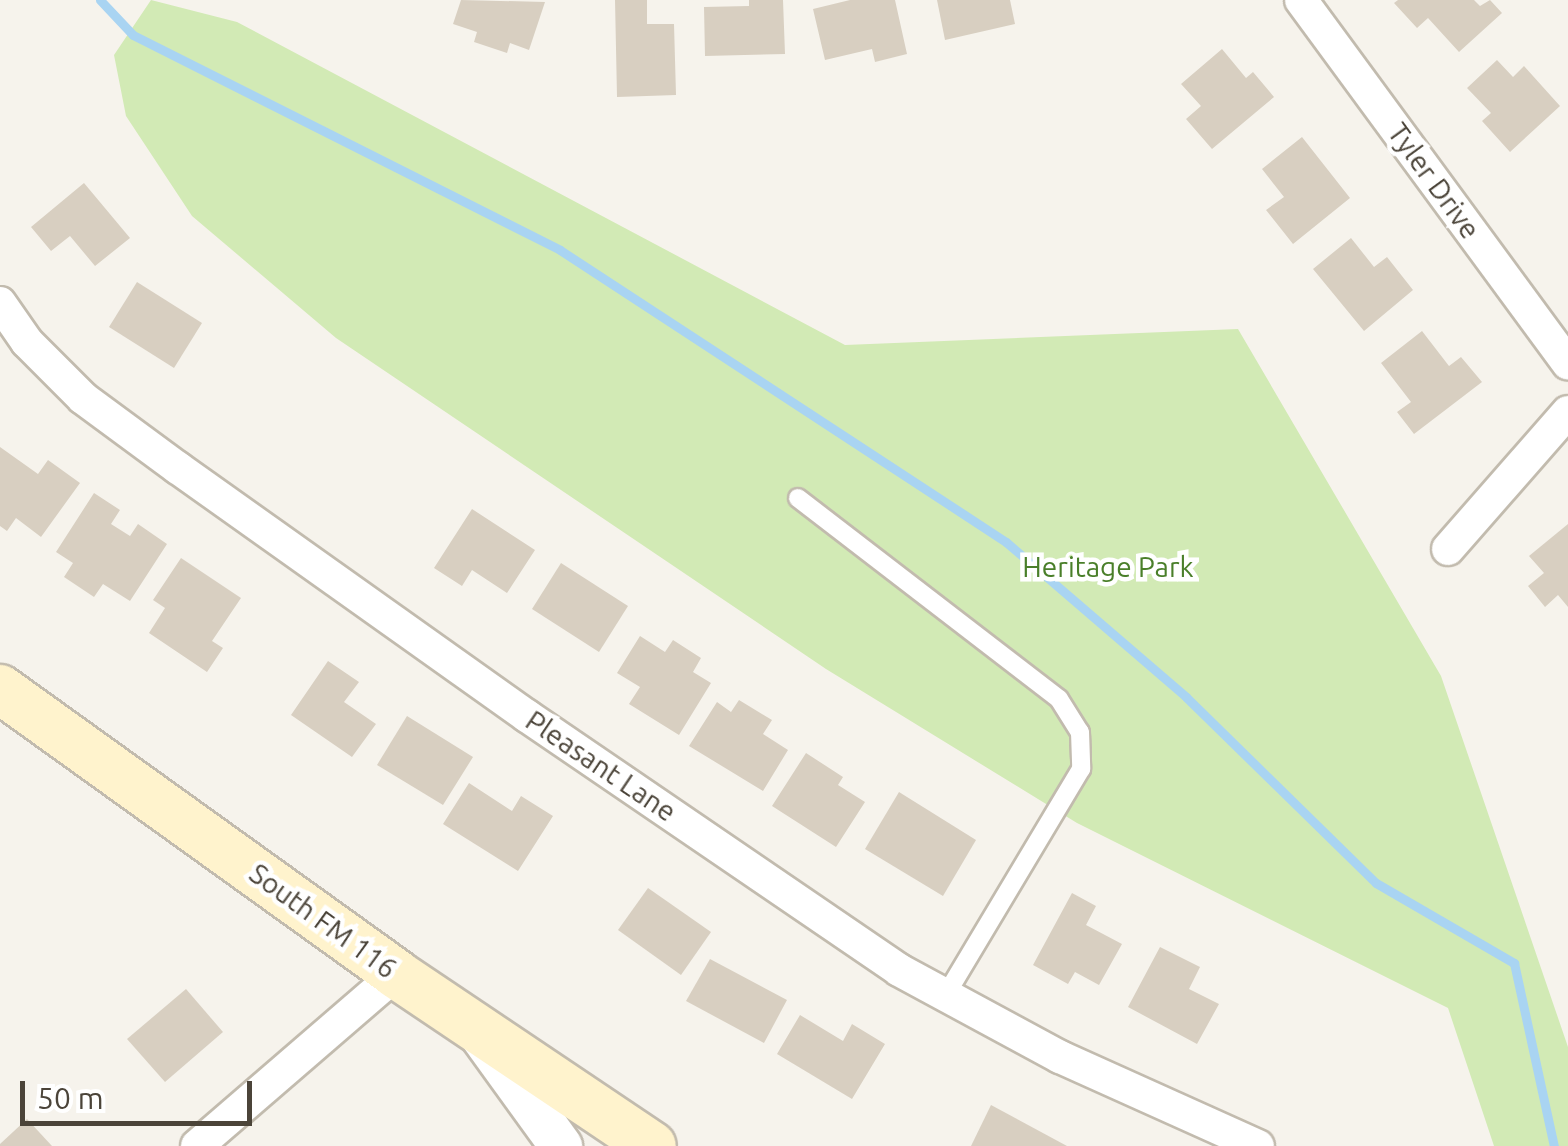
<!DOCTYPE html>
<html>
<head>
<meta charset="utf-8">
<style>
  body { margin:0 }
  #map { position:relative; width:1568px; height:1146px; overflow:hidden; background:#f6f3ec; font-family:Ubuntu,sans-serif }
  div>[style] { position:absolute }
  .green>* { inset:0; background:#d2eab5 }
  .stream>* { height:9px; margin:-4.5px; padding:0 4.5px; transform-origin:4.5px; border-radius:4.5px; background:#a9d4f2 }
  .building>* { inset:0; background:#d8cfc1 }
  .roads { filter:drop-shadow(2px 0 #c2bbae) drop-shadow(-2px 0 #c2bbae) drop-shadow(0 2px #c2bbae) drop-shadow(0 -2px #c2bbae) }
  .service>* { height:18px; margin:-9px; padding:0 9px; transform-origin:9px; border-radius:9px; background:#fff }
  .minor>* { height:32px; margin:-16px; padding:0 16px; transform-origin:16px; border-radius:16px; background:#fff }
  .tertiary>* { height:42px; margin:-21px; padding:0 21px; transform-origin:21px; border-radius:21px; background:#fff }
  .secondary>* { height:48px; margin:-24px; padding:0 24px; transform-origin:24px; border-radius:24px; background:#fff3cd }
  span { translate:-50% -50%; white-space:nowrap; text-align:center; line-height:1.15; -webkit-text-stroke:9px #fff; paint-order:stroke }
  .street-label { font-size:28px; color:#4b4439 }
  .park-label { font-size:28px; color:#4a7f2a }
  .scale { position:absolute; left:20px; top:1081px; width:232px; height:45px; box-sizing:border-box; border:5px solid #4b4439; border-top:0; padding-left:12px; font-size:30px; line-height:35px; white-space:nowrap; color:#4b4439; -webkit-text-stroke:8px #fff; paint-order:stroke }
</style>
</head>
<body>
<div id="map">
  <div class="green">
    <div style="clip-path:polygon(151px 0,237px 22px,845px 345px,1238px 329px,1441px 676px,1568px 1047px,1568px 1146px,1494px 1146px,1448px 1008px,1077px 823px,826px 669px,336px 338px,192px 216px,126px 116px,114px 55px)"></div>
  </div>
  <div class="stream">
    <div style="left:100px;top:0;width:48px;rotate:46.7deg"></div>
    <div style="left:133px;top:35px;width:478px;rotate:26.7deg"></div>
    <div style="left:560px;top:250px;width:533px;rotate:33.21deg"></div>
    <div style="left:1006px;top:542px;width:238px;rotate:40.7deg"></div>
    <div style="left:1186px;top:697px;width:266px;rotate:44.4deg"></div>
    <div style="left:1376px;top:883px;width:160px;rotate:30.1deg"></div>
    <div style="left:1514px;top:963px;width:187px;rotate:77.7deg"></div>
  </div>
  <div class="building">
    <div style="clip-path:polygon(461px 0,545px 2px,529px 50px,510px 43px,507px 53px,474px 42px,477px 32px,453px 24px)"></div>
    <div style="clip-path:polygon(615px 0,647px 0,647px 24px,674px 24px,676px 95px,617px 97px)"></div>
    <div style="clip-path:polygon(749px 0,783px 0,785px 54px,705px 56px,704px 7px,749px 6px)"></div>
    <div style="clip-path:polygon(850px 0,895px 0,907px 54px,875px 62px,872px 49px,825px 60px,813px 9px)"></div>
    <div style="clip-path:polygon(937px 0,1010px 0,1015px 24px,945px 40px)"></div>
    <div style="clip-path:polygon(1398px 0,1474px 0,1480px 6px,1490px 0,1502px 13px,1459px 52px,1428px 18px,1417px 28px,1394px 3px)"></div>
    <div style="clip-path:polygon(1222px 49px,1246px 78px,1253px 72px,1274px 97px,1212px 149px,1186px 119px,1201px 106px,1181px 84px)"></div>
    <div style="clip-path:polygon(1497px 60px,1513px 77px,1524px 66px,1560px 106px,1510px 152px,1482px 121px,1491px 113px,1467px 88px)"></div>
    <div style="clip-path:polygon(1302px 137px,1350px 198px,1293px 244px,1266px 210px,1284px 197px,1262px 169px)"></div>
    <div style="clip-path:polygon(84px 183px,130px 238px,95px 266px,70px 236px,51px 251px,31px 227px)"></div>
    <div style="clip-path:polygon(1351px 238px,1374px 267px,1387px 257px,1413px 290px,1364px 331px,1313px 269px)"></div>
    <div style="clip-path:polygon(137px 282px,202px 323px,174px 368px,109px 327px)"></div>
    <div style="clip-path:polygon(1422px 331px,1449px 366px,1461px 357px,1482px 382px,1414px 434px,1397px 412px,1411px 402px,1381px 363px)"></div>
    <div style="clip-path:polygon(0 447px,38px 474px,48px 460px,80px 483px,41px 537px,16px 518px,7px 531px,0 526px)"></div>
    <div style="clip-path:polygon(94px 493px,120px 510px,111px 524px,130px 536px,138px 524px,167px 544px,130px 601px,103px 584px,94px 597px,64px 577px,73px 563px,56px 552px)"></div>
    <div style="clip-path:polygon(472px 509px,535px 550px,507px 593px,472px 570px,462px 586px,434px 568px)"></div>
    <div style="clip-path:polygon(1568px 524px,1568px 607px,1558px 595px,1545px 607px,1528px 586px,1544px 573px,1529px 556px)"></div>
    <div style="clip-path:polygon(181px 558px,241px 598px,212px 641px,223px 648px,207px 672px,149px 633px,165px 608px,153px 600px)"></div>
    <div style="clip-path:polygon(561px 563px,628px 606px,599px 652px,532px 609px)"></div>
    <div style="clip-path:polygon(640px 636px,665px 652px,673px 640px,701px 658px,693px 672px,711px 683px,679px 735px,629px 704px,640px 687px,617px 673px)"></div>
    <div style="clip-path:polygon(328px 661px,359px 682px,344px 702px,376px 724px,352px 757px,291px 715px)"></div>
    <div style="clip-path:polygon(739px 700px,772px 720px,763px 734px,788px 750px,763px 791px,689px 746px,717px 702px,731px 712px)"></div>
    <div style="clip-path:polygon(407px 716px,473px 757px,443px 805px,377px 765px)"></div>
    <div style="clip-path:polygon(806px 753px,843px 777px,838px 785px,865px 802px,836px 847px,772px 806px)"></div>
    <div style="clip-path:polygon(469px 783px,512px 811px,521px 796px,553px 816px,518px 871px,443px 824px)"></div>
    <div style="clip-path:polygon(899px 792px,976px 840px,943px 896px,865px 849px)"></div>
    <div style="clip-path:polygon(648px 888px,711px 932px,681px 975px,618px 930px)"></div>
    <div style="clip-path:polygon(1072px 893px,1096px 906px,1086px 925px,1122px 944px,1099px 985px,1075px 972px,1068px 984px,1033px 965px)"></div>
    <div style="clip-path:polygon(1160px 947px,1200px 967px,1189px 989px,1219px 1004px,1197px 1044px,1128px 1007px)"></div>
    <div style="clip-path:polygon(710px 959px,787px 1000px,764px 1043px,686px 1001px)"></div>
    <div style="clip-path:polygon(186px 989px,223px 1032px,165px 1082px,127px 1039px)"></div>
    <div style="clip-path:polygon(800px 1015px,843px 1041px,852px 1024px,885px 1044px,852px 1099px,777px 1054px)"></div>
    <div style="clip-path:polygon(991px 1105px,1067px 1146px,971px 1146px)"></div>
    <div style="clip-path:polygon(27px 1119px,52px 1146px,0 1146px,0 1144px)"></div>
  </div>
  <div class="roads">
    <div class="service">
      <div style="left:798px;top:498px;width:329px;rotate:37.6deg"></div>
      <div style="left:1059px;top:699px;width:39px;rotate:58deg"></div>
      <div style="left:1080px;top:732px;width:37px;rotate:88deg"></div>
      <div style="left:1081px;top:769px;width:267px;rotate:120.9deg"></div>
    </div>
    <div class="minor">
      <div style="left:1301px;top:0;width:451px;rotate:53.7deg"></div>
      <div style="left:0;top:303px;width:47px;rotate:55.3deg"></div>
      <div style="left:27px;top:342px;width:79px;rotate:45deg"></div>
      <div style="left:83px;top:398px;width:118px;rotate:36.4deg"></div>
      <div style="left:178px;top:468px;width:428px;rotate:35.4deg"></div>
      <div style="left:527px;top:716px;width:450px;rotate:34.3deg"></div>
      <div style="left:899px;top:970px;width:183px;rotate:28.4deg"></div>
      <div style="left:1060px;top:1057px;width:217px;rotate:24.2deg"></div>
      <div style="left:1448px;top:549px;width:182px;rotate:-48.8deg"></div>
      <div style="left:197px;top:1146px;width:263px;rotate:-40.8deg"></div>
    </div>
    <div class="tertiary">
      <div style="left:482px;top:1037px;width:135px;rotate:54.1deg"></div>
    </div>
    <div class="secondary">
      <div style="left:0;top:689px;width:488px;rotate:35.7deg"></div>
      <div style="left:396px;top:974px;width:308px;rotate:33.9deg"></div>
    </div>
  </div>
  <div class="street-label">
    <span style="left:1434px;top:181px;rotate:54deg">Tyler Drive</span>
    <span style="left:601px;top:766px;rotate:34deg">Pleasant Lane</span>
    <span style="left:323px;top:921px;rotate:36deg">South FM 116</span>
  </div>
  <div class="park-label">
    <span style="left:1108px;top:567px">Heritage Park</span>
  </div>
  <div class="scale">50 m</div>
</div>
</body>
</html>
